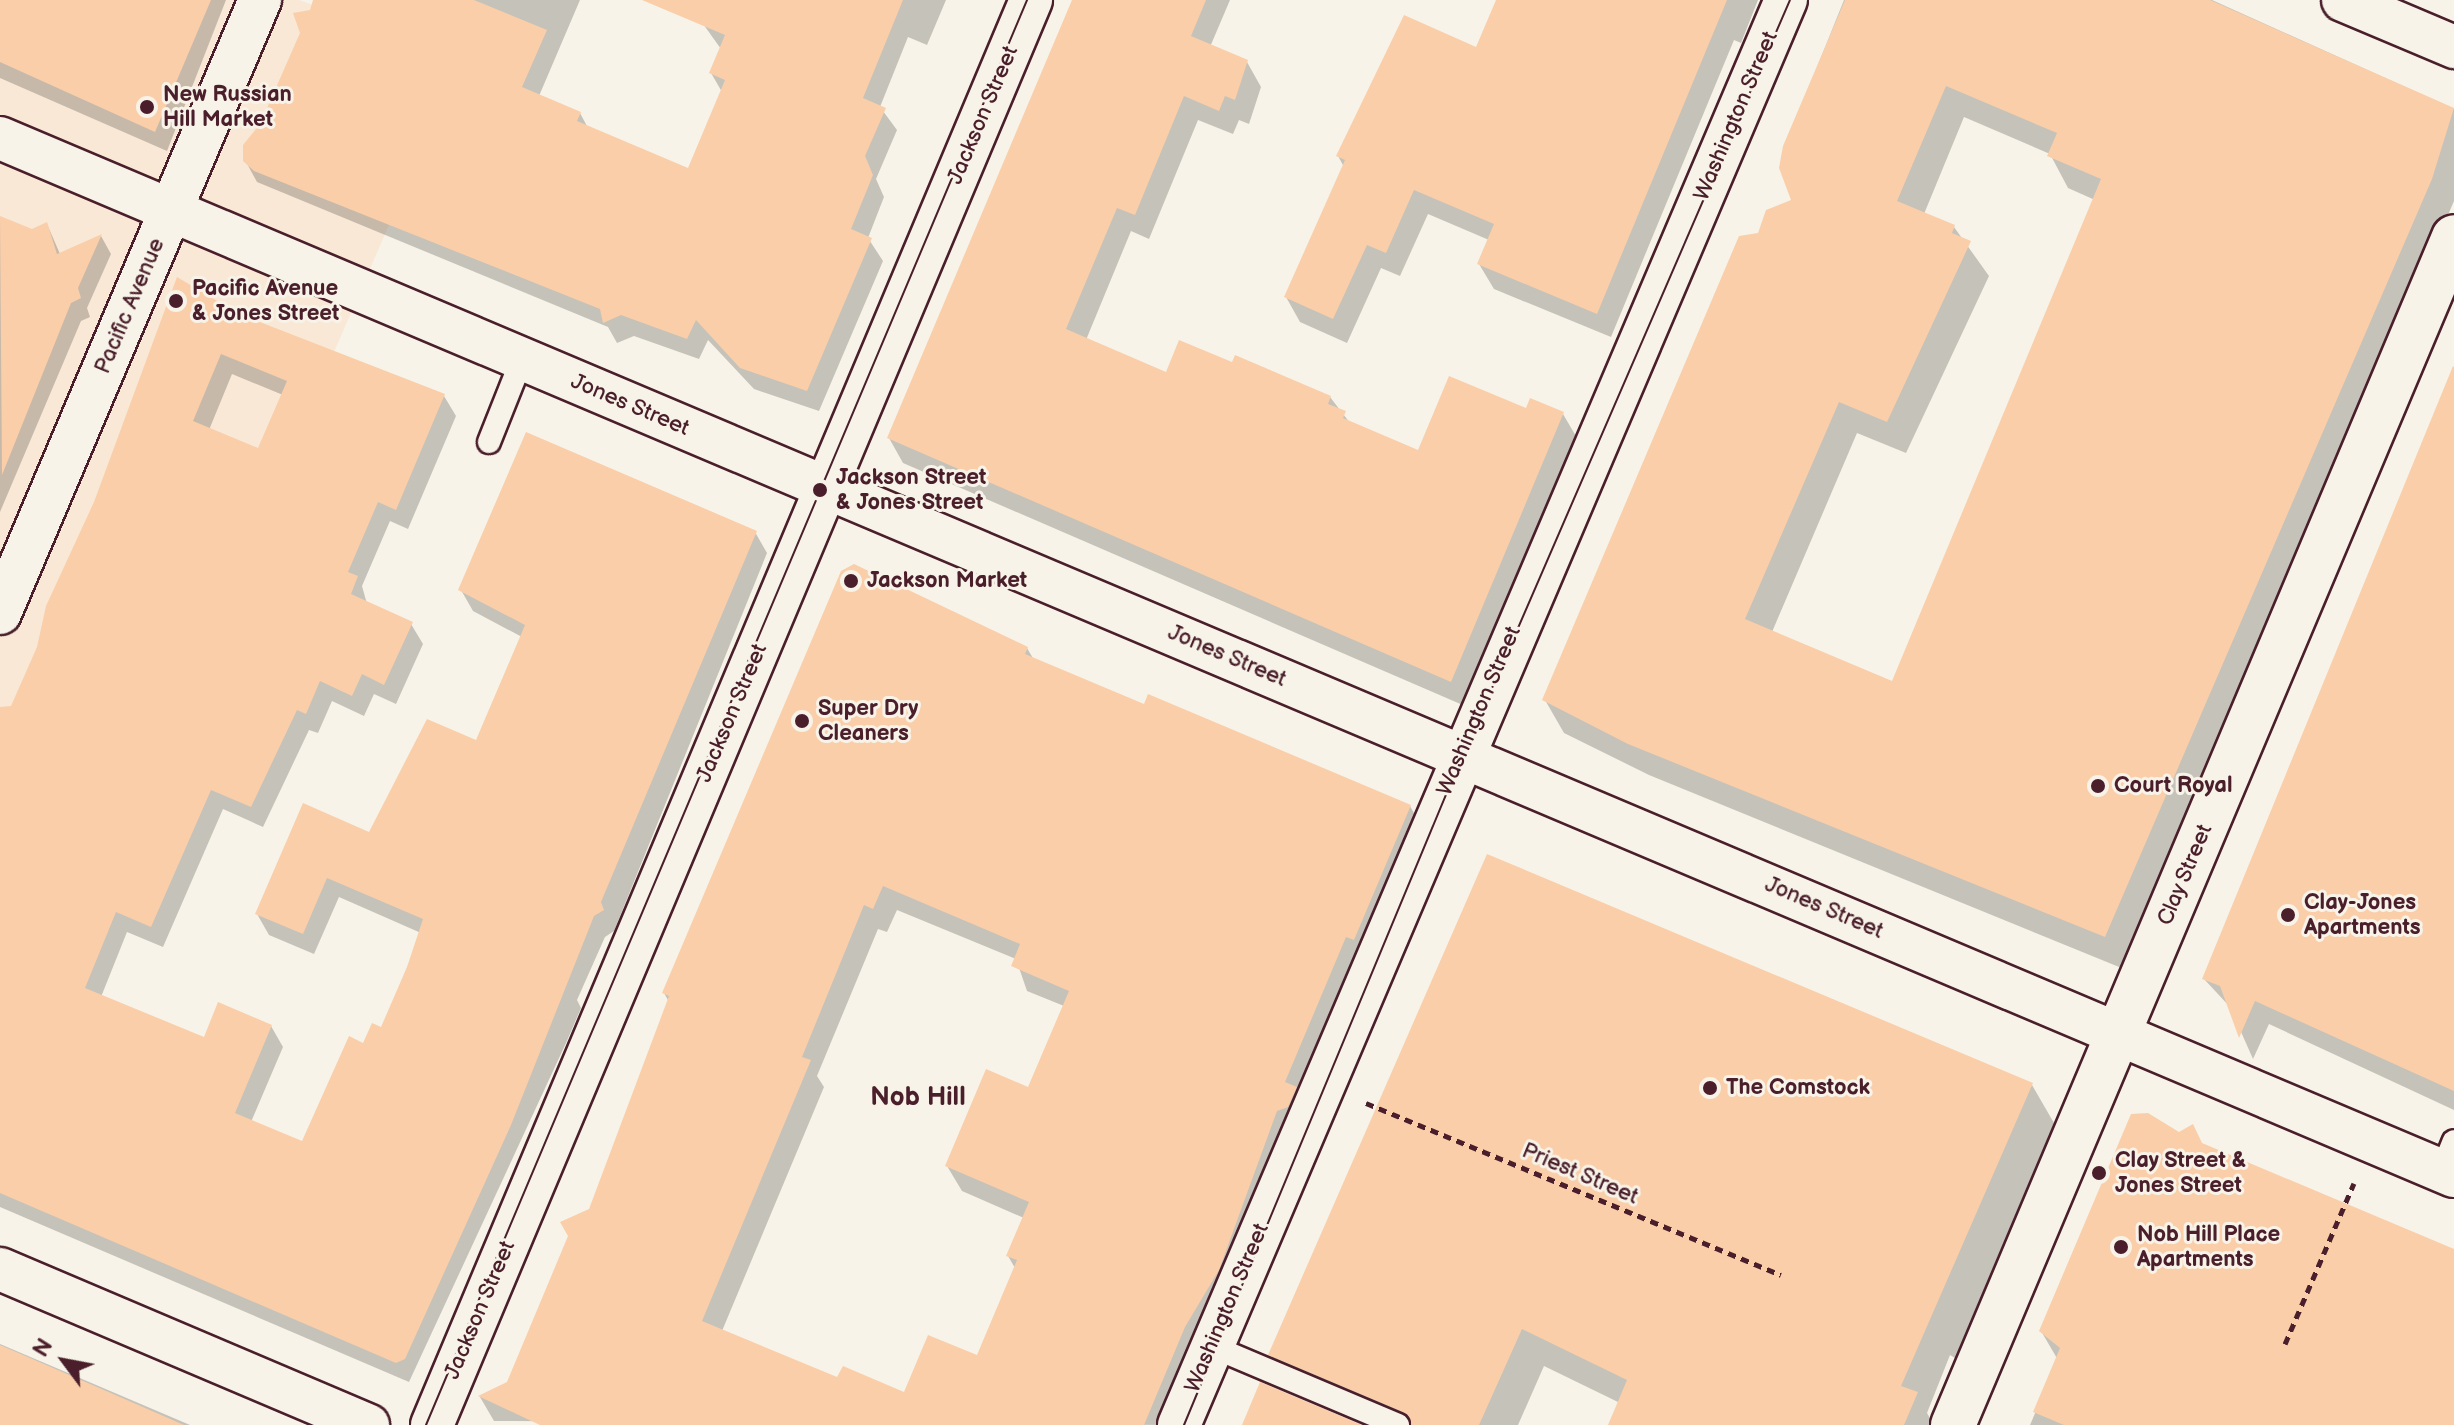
<!DOCTYPE html>
<html>
<head>
<meta charset="utf-8">
<style>
  body { margin:0 }
  #map { position:relative; width:2454px; height:1425px; overflow:hidden; background:#f7f3e8; font-family:"Balsamiq Sans",sans-serif }
  div>[style] { position:absolute }
  .built>* { inset:0; background:#f8e8d5 }
  .shadow>* { inset:0; background:#0003 }
  .building>* { inset:0; background:#facea9 }
  .path>* { height:5px; margin-top:-2.5px; transform-origin:0; background:repeating-linear-gradient(90deg,#4a1f2b 0 8px,transparent 0 14px) }
  .roads { filter:drop-shadow(2px 0 #4a1f2b) drop-shadow(-2px 0 #4a1f2b) drop-shadow(0 2px #4a1f2b) drop-shadow(0 -2px #4a1f2b) }
  .service>* { height:22px; margin:-11px; padding:0 11px; transform-origin:11px; border-radius:11px; background:#f7f3e8 }
  .minor>* { height:42px; margin:-21px; padding:0 21px; transform-origin:21px; border-radius:21px; background:#f7f3e8 }
  .tertiary>* { height:44px; margin:-22px; padding:0 22px; transform-origin:22px; border-radius:22px; background:#f7f3e8 }
  .tram>* { height:2px; margin:-1px; padding:0 1px; transform-origin:1px; border-radius:1px; background:#4a1f2b }
  .dots>* { width:22px; height:22px; translate:-50% -50%; box-sizing:border-box; border:4px solid #f7f3e8; border-radius:50% }
  span { translate:-50% -50%; white-space:nowrap; text-align:center; line-height:1.15; -webkit-text-stroke:6px #f7f3e8; paint-order:stroke }
  .poi-label { font-size:22px; color:#4a1f2b; font-weight:700 }
  .left { translate:0 -50%; text-align:left }
  .street-label { font-size:22px; color:#4a1f2b }
  .quarter-label { font-size:26px; color:#4a1f2b; font-weight:700 }
  .north { position:absolute; left:24px; top:1321px; width:80px; height:80px; -webkit-text-stroke:6px #f7f3e8; paint-order:stroke; rotate:302deg; font-size:22px; font-weight:700; line-height:32px; text-align:center; color:#4a1f2b }
  .north::after { content:''; display:block; margin:auto; width:28px; height:36px; background:#4a1f2b; clip-path:polygon(50% 0,100% 100%,50% 72%,0 100%) }
</style>
</head>
<body>
<div id="map">
  <div class="built">
    <div style="clip-path:polygon(12px 0,299px 0,461px 58px,0 1125px,0 28px)"></div>
  </div>
  <div class="shadow">
    <div style="clip-path:polygon(0 0,226px 0,167px 151px,0 78px)"></div>
    <div style="clip-path:polygon(319px 0,580px 0,539px 96px,580px 113px,588px 128px,689px 170px,722px 92px,711px 73px,721px 49px,686px 0,946px 0,927px 45px,908px 37px,880px 107px,897px 130px,876px 179px,884px 197px,868px 238px,883px 261px,819px 411px,754px 389px,708px 340px,699px 359px,634px 336px,617px 343px,608px 327px,257px 182px,245px 160px)"></div>
    <div style="clip-path:polygon(1074px 0,1230px 0,1210px 47px,1247px 62px,1261px 87px,1249px 124px,1239px 120px,1233px 134px,1198px 120px,1149px 239px,1131px 231px,1086px 340px,1167px 374px,1234px 364px,1330px 397px,1350px 423px,1419px 452px,1528px 411px,1563px 414px,1577px 438px,1465px 706px,903px 463px,889px 438px)"></div>
    <div style="clip-path:polygon(1498px 0,1758px 0,1741px 43px,1734px 40px,1611px 337px,1494px 289px,1479px 264px,1489px 240px,1428px 214px,1400px 276px,1381px 268px,1347px 343px,1300px 322px,1286px 297px,1344px 167px,1338px 156px,1477px 50px)"></div>
    <div style="clip-path:polygon(evenodd,1844px 0,2212px 0,2454px 109px,2454px 201px,2124px 969px,1649px 775px,1564px 733px,1545px 700px,1759px 235px,1793px 201px,1785px 147px,1844px 0,1964px 117px,2050px 154px,2068px 188px,2095px 200px,1893px 683px,1772px 632px,1857px 433px,1906px 453px,1989px 276px,1954px 227px,1924px 214px,1964px 117px)"></div>
    <div style="clip-path:polygon(0 218px,32px 231px,47px 224px,60px 254px,101px 236px,111px 254px,87px 308px,90px 317px,81px 321px,0 512px)"></div>
    <div style="clip-path:polygon(evenodd,238px 316px,444px 396px,456px 416px,408px 529px,390px 521px,362px 586px,367px 604px,411px 624px,423px 644px,396px 704px,374px 694px,364px 716px,332px 701px,318px 733px,309px 730px,263px 827px,223px 809px,163px 947px,127px 932px,101px 997px,205px 1039px,271px 1026px,283px 1047px,251px 1122px,303px 1143px,364px 1045px,382px 1030px,421px 933px,339px 897px,314px 954px,269px 935px,257px 914px,370px 835px,477px 743px,522px 637px,473px 611px,461px 590px,755px 532px,767px 553px,614px 931px,605px 937px,577px 1000px,581px 1008px,566px 1043px,409px 1382px,0 1207px,0 709px,13px 708px,238px 316px,232px 374px,283px 395px,259px 451px,209px 430px,232px 374px)"></div>
    <div style="clip-path:polygon(2454px 380px,2454px 1110px,2269px 1024px,2253px 1059px,2230px 1007px,2204px 979px)"></div>
    <div style="clip-path:polygon(evenodd,1027px 648px,1034px 660px,1145px 706px,1410px 806px,1424px 831px,1170px 1425px,494px 1421px,480px 1397px,508px 1384px,591px 1210px,669px 1002px,664px 993px,1027px 648px,897px 910px,1016px 959px,1027px 991px,1064px 1006px,1029px 1090px,947px 1166px,962px 1191px,1024px 1218px,1008px 1256px,1015px 1268px,978px 1358px,905px 1394px,838px 1380px,722px 1331px,824px 1087px,817px 1076px,878px 929px,887px 932px,897px 910px)"></div>
    <div style="clip-path:polygon(2032px 1085px,2054px 1123px,1955px 1358px,1950px 1355px,1927px 1413px,1934px 1425px,1611px 1425px,1620px 1403px,1544px 1366px,1518px 1425px,1367px 1425px,1293px 1394px,1271px 1355px)"></div>
    <div style="clip-path:polygon(2203px 1146px,2454px 1250px,2454px 1425px,2030px 1425px,2058px 1360px,2041px 1331px)"></div>
    <div style="clip-path:polygon(0 1344px,190px 1425px,0 1425px)"></div>
  </div>
  <div class="building">
    <div style="clip-path:polygon(0 0,211px 0,155px 132px,0 62px)"></div>
    <div style="clip-path:polygon(313px 0,474px 0,547px 30px,522px 87px,581px 112px,577px 121px,688px 168px,725px 80px,709px 73px,725px 35px,642px 0,903px 0,863px 98px,886px 108px,865px 156px,873px 175px,851px 229px,872px 238px,807px 391px,740px 368px,696px 320px,687px 339px,621px 315px,603px 323px,600px 309px,254px 171px,243px 161px,243px 145px,260px 124px,300px 33px,293px 13px,310px 10px)"></div>
    <div style="clip-path:polygon(1072px 0,1206px 0,1191px 36px,1248px 60px,1235px 100px,1225px 96px,1219px 111px,1184px 96px,1135px 215px,1117px 208px,1066px 329px,1166px 372px,1179px 340px,1232px 362px,1235px 355px,1331px 396px,1328px 404px,1346px 411px,1343px 418px,1418px 450px,1449px 376px,1526px 408px,1530px 398px,1564px 412px,1451px 682px,887px 438px)"></div>
    <div style="clip-path:polygon(1496px 0,1727px 0,1597px 314px,1477px 264px,1494px 224px,1414px 190px,1386px 253px,1367px 245px,1333px 319px,1284px 297px,1345px 160px,1336px 156px,1404px 15px,1476px 47px)"></div>
    <div style="clip-path:polygon(evenodd,1845px 0,2210px 0,2454px 108px,2432px 179px,2105px 937px,1628px 744px,1542px 700px,1739px 236px,1758px 233px,1766px 210px,1791px 200px,1779px 168px,1783px 146px,1845px 0,1946px 86px,2057px 133px,2047px 156px,2101px 179px,1892px 681px,1745px 619px,1839px 402px,1887px 422px,1971px 241px,1952px 233px,1955px 225px,1897px 201px,1946px 86px)"></div>
    <div style="clip-path:polygon(0 216px,32px 229px,47px 222px,57px 254px,102px 234px,78px 288px,81px 298px,71px 303px,2px 475px)"></div>
    <div style="clip-path:polygon(evenodd,177px 277px,239px 314px,445px 394px,396px 510px,378px 502px,348px 572px,358px 576px,351px 594px,413px 622px,384px 685px,362px 674px,352px 696px,320px 681px,306px 714px,297px 710px,251px 807px,211px 790px,151px 927px,116px 912px,85px 988px,204px 1037px,218px 1002px,272px 1025px,235px 1113px,302px 1141px,349px 1036px,363px 1043px,372px 1023px,381px 1027px,407px 967px,423px 919px,327px 878px,303px 934px,255px 914px,303px 803px,369px 832px,427px 719px,476px 740px,525px 625px,458px 590px,526px 432px,757px 531px,601px 902px,604px 910px,594px 916px,511px 1125px,405px 1359px,396px 1363px,0 1193px,0 707px,11px 706px,37px 647px,46px 606px,94px 502px,177px 277px,221px 354px,287px 381px,258px 448px,193px 421px,221px 354px)"></div>
    <div style="clip-path:polygon(2453px 366px,2454px 367px,2454px 1091px,2255px 1001px,2239px 1038px,2220px 986px,2202px 979px)"></div>
    <div style="clip-path:polygon(evenodd,854px 564px,1028px 647px,1025px 654px,1144px 704px,1148px 694px,1411px 805px,1354px 940px,1346px 937px,1285px 1082px,1297px 1087px,1288px 1107px,1277px 1111px,1219px 1270px,1185px 1327px,1144px 1425px,540px 1425px,478px 1396px,507px 1382px,568px 1236px,560px 1222px,589px 1209px,669px 996px,662px 993px,841px 571px,854px 564px,883px 886px,1020px 944px,1011px 966px,1069px 991px,1028px 1087px,986px 1069px,945px 1166px,1029px 1202px,1006px 1256px,1017px 1260px,977px 1355px,928px 1335px,904px 1392px,843px 1366px,837px 1377px,702px 1321px,811px 1060px,802px 1057px,864px 905px,873px 909px,883px 886px)"></div>
    <div style="clip-path:polygon(1487px 854px,2033px 1083px,1901px 1386px,1918px 1392px,1904px 1425px,1608px 1425px,1627px 1380px,1522px 1329px,1479px 1425px,1412px 1425px,1403px 1412px,1268px 1355px)"></div>
    <div style="clip-path:polygon(2148px 1113px,2179px 1132px,2193px 1124px,2202px 1143px,2454px 1249px,2454px 1425px,2064px 1425px,2033px 1412px,2060px 1348px,2039px 1331px,2131px 1114px)"></div>
    <div style="clip-path:polygon(0 1345px,104px 1390px,184px 1425px,0 1425px)"></div>
    <div style="clip-path:polygon(1260px 1382px,1362px 1425px,1242px 1425px)"></div>
  </div>
  <div class="path">
    <div style="left:1366px;top:1103px;width:449px;rotate:22.5deg"></div>
    <div style="left:2285px;top:1344px;width:175px;rotate:-66.8deg"></div>
  </div>
  <div class="roads">
    <div class="service">
      <div style="left:489px;top:442px;width:89px;rotate:-68.3deg"></div>
      <div style="left:2442px;top:1170px;width:31px;rotate:-68deg"></div>
      <div style="left:1211px;top:1346px;width:203px;rotate:22.9deg"></div>
    </div>
    <div class="minor">
      <div style="left:2343px;top:0;width:121px;rotate:22.9deg"></div>
      <div style="left:0;top:138px;width:2664px;rotate:22.93deg"></div>
      <div style="left:0;top:613px;width:666px;rotate:-67.02deg"></div>
      <div style="left:0;top:1269px;width:400px;rotate:23deg"></div>
      <div style="left:432px;top:1425px;width:1546px;rotate:-67.2deg"></div>
      <div style="left:1179px;top:1425px;width:1549px;rotate:-66.93deg"></div>
    </div>
    <div class="tertiary">
      <div style="left:1953px;top:1425px;width:1289px;rotate:-67.13deg"></div>
    </div>
  </div>
  <div class="tram">
    <div style="left:426px;top:1425px;width:1547px;rotate:-67.13deg"></div>
    <div style="left:1184px;top:1425px;width:693px;rotate:-67.43deg"></div>
    <div style="left:1450px;top:785px;width:855px;rotate:-66.58deg"></div>
  </div>
  <div class="dots">
    <div style="left:147px;top:107px;background:#4a1f2b"></div>
    <div style="left:176px;top:301px;background:#4a1f2b"></div>
    <div style="left:820px;top:490px;background:#4a1f2b"></div>
    <div style="left:851px;top:581px;background:#4a1f2b"></div>
    <div style="left:802px;top:721px;background:#4a1f2b"></div>
    <div style="left:2098px;top:786px;background:#4a1f2b"></div>
    <div style="left:2288px;top:915px;background:#4a1f2b"></div>
    <div style="left:1710px;top:1088px;background:#4a1f2b"></div>
    <div style="left:2099px;top:1173px;background:#4a1f2b"></div>
    <div style="left:2121px;top:1247px;background:#4a1f2b"></div>
  </div>
  <div class="poi-label">
    <span class="left" style="left:163px;top:107px">New Russian<br>Hill Market</span>
    <span class="left" style="left:192px;top:301px">Pacific Avenue<br>&amp; Jones Street</span>
    <span class="left" style="left:836px;top:490px">Jackson Street<br>&amp; Jones Street</span>
    <span class="left" style="left:867px;top:581px">Jackson Market</span>
    <span class="left" style="left:818px;top:721px">Super Dry<br>Cleaners</span>
    <span class="left" style="left:2114px;top:786px">Court Royal</span>
    <span class="left" style="left:2304px;top:915px">Clay-Jones<br>Apartments</span>
    <span class="left" style="left:1726px;top:1088px">The Comstock</span>
    <span class="left" style="left:2115px;top:1173px">Clay Street &amp;<br>Jones Street</span>
    <span class="left" style="left:2137px;top:1247px">Nob Hill Place<br>Apartments</span>
  </div>
  <div class="street-label">
    <span style="left:983px;top:115px;rotate:-67deg">Jackson Street</span>
    <span style="left:1736px;top:116px;rotate:-67deg">Washington Street</span>
    <span style="left:130px;top:306px;rotate:-67deg">Pacific Avenue</span>
    <span style="left:630px;top:405px;rotate:23deg">Jones Street</span>
    <span style="left:1227px;top:656px;rotate:23deg">Jones Street</span>
    <span style="left:1479px;top:711px;rotate:-67deg">Washington Street</span>
    <span style="left:732px;top:713px;rotate:-67deg">Jackson Street</span>
    <span style="left:2185px;top:875px;rotate:-67deg">Clay Street</span>
    <span style="left:1824px;top:908px;rotate:23deg">Jones Street</span>
    <span style="left:1580px;top:1174px;rotate:23deg">Priest Street</span>
    <span style="left:1227px;top:1308px;rotate:-67deg">Washington Street</span>
    <span style="left:480px;top:1310px;rotate:-67deg">Jackson Street</span>
  </div>
  <div class="quarter-label">
    <span style="left:918px;top:1098px">Nob Hill</span>
  </div>
  <div class="north">N</div>
</div>
</body>
</html>
